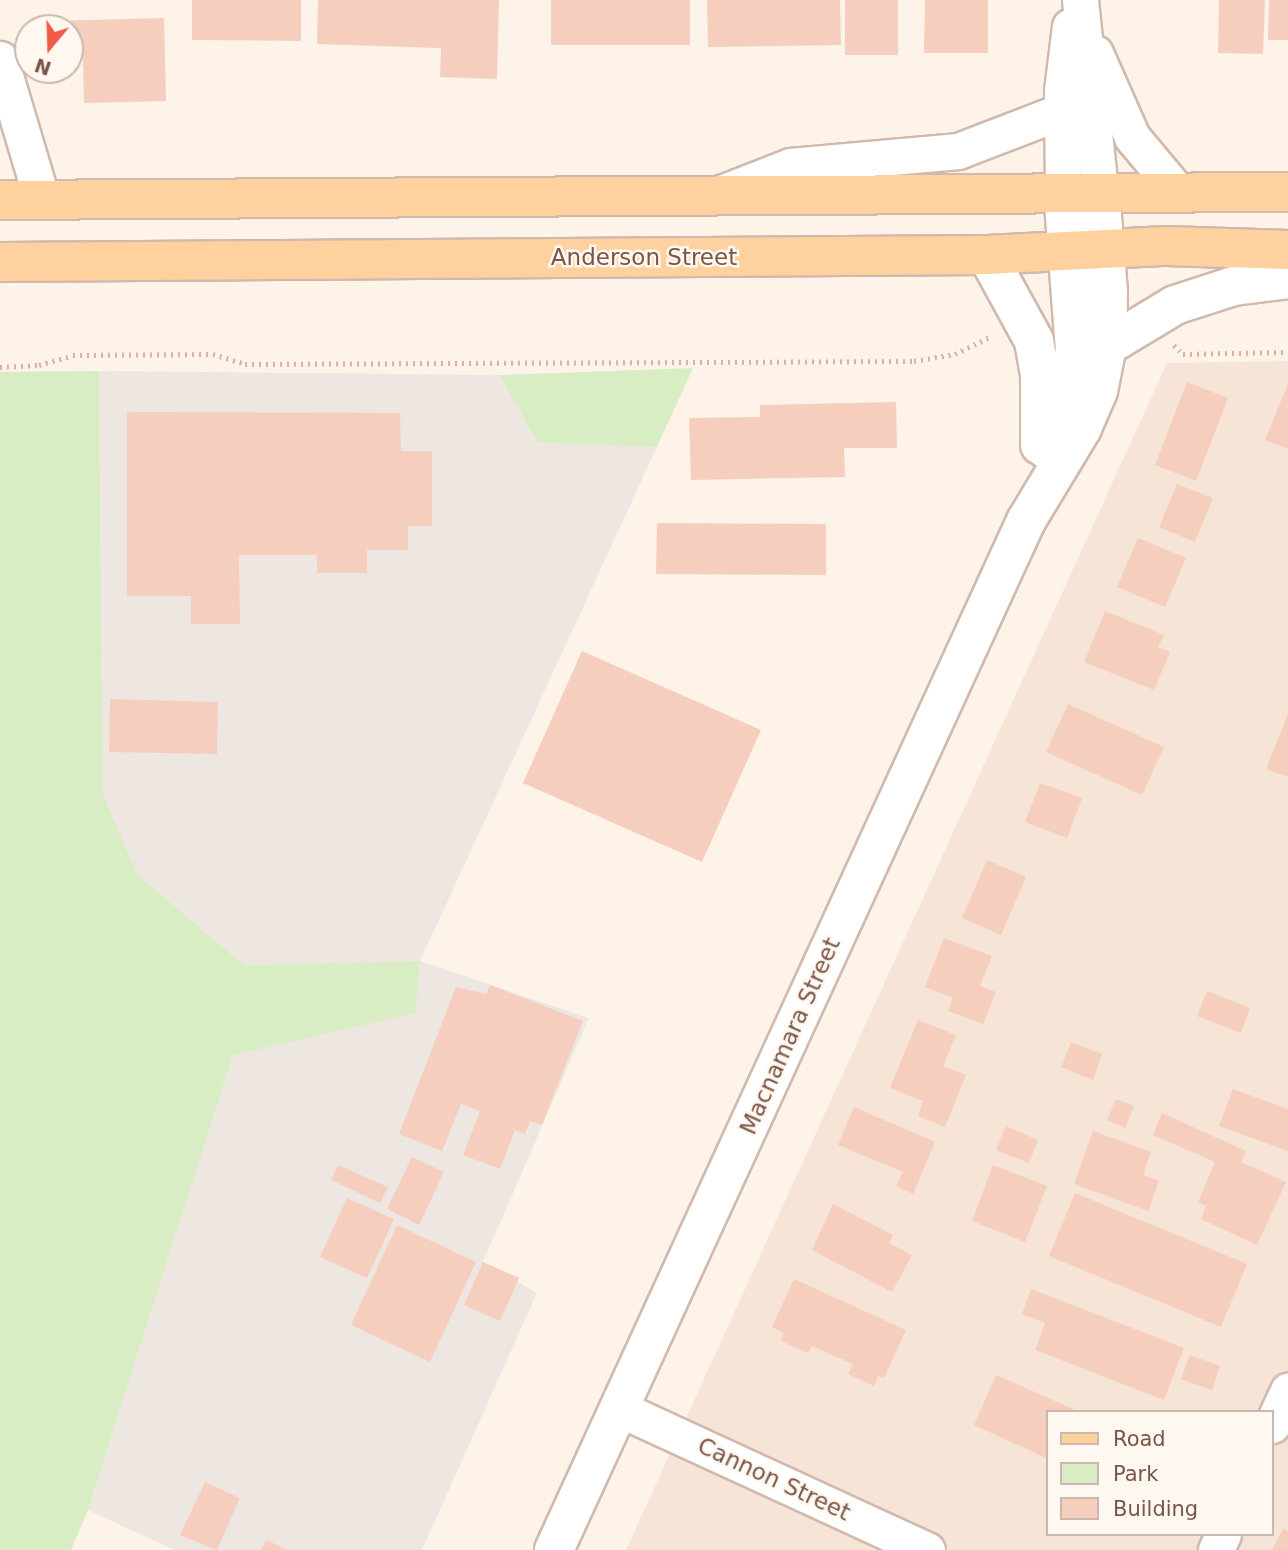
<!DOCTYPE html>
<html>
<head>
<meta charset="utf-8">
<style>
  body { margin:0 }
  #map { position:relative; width:1288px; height:1550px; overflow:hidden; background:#fef3e8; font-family:"DejaVu Sans",sans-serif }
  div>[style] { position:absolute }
  .residential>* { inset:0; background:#f6e4d6 }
  .industrial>* { inset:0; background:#eee6e1 }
  .green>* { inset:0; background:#d9edc5 }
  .building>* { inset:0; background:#f5cebe }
  .path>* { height:4.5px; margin-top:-2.25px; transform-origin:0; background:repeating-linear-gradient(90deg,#dbb1a0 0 2px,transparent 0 7px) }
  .roads { filter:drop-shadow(2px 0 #d1b9ac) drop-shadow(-2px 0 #d1b9ac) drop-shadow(0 2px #d1b9ac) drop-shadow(0 -2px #d1b9ac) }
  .street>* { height:35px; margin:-17.5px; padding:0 17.5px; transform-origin:17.5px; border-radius:17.5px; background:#fff }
  .secondary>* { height:38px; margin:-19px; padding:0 19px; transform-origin:19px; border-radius:19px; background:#fff }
  .primary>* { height:38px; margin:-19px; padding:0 19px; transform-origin:19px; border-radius:19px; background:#ffd19e }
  span { translate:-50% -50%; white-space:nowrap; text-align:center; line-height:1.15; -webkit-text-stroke:5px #fff8f0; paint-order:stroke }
  .street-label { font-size:23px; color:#7a564a }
  .legend { position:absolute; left:1046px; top:1410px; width:228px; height:126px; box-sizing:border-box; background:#fff8f0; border:2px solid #cab7ae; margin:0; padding:9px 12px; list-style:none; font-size:21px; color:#7a564a }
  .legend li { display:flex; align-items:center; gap:14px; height:35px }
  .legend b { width:35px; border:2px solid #cab7ae }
  .north { position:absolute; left:14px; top:14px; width:70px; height:70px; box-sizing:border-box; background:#fff8f0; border:2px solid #cab7ae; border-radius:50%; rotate:199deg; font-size:19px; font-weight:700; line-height:28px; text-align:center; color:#7a564a }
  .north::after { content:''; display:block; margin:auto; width:24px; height:32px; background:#ee5b47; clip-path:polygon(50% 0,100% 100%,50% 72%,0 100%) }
</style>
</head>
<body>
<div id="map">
  <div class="residential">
    <div style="clip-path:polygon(evenodd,1288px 361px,1288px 1550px,626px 1550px,1167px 363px,1288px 361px,1048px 1412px,1272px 1412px,1272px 1534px,1048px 1534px,1048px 1412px)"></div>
  </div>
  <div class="industrial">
    <div style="clip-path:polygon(99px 371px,499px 375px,538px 443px,657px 447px,420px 961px,589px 1018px,483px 1262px,537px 1293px,422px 1550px,174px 1550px,88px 1510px,233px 1054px,416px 1013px,420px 961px,244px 965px,137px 874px,103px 794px)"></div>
  </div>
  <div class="green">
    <div style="clip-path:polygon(693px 368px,657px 447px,538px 443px,499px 375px)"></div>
    <div style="clip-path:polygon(99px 371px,103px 794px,137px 874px,244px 965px,420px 961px,416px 1013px,233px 1055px,88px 1510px,71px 1550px,0 1550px,0 372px)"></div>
  </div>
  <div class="building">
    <div style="clip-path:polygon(192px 0,301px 0,301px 41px,192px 40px)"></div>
    <div style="clip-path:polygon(318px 0,499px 0,497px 79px,440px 77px,441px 48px,317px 44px)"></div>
    <div style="clip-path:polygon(551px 0,690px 0,690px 45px,551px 45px)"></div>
    <div style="clip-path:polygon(707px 0,840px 0,841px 45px,708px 47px)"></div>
    <div style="clip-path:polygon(845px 0,898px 0,898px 55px,845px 55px)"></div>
    <div style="clip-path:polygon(925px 0,988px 0,988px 53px,924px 53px)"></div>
    <div style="clip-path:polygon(1219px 0,1265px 0,1263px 54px,1218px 53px)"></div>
    <div style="clip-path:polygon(1269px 0,1288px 0,1288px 40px,1268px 40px)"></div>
    <div style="clip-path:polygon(164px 18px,166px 101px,84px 103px,83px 59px,70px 59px,70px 28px,51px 28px,51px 21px)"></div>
    <div style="clip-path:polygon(1187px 382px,1228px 398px,1196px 481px,1155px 465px)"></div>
    <div style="clip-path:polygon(1288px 384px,1288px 449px,1265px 440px)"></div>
    <div style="clip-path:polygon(896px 402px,897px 448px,844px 448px,845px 477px,691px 480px,689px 418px,760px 417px,760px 405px)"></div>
    <div style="clip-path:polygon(127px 412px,400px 413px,401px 451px,432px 451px,432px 526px,408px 526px,408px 550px,367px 550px,367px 573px,317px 573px,317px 555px,239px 555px,240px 624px,191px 624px,191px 596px,127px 596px)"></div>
    <div style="clip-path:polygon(1177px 484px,1213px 498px,1195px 542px,1159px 527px)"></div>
    <div style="clip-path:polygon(657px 523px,826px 524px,826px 575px,656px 574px)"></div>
    <div style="clip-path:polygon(1138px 538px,1186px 558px,1165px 607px,1117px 587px)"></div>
    <div style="clip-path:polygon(1105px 611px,1164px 635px,1158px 647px,1170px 652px,1154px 690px,1084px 662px)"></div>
    <div style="clip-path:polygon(582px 651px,761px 730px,702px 862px,523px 783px)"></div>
    <div style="clip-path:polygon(110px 699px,218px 702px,217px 754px,109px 752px)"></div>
    <div style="clip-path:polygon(1068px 704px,1164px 747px,1142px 795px,1046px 752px)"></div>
    <div style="clip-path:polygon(1288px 714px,1288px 777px,1266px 769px)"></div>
    <div style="clip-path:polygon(1040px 783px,1082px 798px,1067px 838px,1025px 822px)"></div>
    <div style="clip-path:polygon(987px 860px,1026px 877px,1001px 935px,962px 918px)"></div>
    <div style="clip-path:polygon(944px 938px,992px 956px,980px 986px,996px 992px,983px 1024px,948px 1011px,953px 998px,925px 987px)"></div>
    <div style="clip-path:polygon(490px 985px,583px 1021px,542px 1125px,530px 1121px,525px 1134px,515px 1130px,500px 1169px,463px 1155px,480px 1111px,461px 1104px,442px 1151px,399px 1134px,456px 987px,486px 994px)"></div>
    <div style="clip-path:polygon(1207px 991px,1250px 1008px,1241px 1033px,1197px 1016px)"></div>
    <div style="clip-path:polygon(918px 1020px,956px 1035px,943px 1066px,966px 1075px,945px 1127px,918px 1116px,923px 1101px,890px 1088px)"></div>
    <div style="clip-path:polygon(1071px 1042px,1102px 1054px,1093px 1080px,1061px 1067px)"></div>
    <div style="clip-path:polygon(1233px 1089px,1288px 1109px,1288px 1151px,1219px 1126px)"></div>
    <div style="clip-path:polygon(1116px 1099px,1134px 1106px,1125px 1128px,1107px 1120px)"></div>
    <div style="clip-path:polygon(854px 1107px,935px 1142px,913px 1194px,896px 1186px,903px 1172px,838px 1145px)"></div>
    <div style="clip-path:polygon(1162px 1113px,1246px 1151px,1241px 1162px,1286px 1182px,1257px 1245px,1201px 1219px,1206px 1206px,1198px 1202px,1215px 1162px,1153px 1135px)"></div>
    <div style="clip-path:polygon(1006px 1126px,1038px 1140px,1029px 1163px,996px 1150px)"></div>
    <div style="clip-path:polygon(1093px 1131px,1151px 1152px,1143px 1175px,1159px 1181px,1148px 1211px,1074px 1184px)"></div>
    <div style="clip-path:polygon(412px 1157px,444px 1172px,419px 1225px,387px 1209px)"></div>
    <div style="clip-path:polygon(338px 1165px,388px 1187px,380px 1203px,331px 1180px)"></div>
    <div style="clip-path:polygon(993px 1165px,1047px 1186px,1025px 1242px,972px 1221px)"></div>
    <div style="clip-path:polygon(1075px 1193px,1247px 1264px,1221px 1327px,1049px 1256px)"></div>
    <div style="clip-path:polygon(347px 1198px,394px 1219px,367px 1278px,320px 1257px)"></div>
    <div style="clip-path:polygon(833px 1204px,893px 1235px,889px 1243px,912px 1255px,892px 1292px,812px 1250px)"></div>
    <div style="clip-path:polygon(397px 1225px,476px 1262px,430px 1362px,351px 1325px)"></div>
    <div style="clip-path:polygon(483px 1262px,519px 1278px,500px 1321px,464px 1305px)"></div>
    <div style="clip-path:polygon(794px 1279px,906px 1330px,884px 1378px,878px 1376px,874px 1386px,848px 1374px,853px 1364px,812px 1346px,808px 1353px,781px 1341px,784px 1333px,772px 1327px)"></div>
    <div style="clip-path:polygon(1031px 1289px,1184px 1348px,1164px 1400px,1035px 1350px,1045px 1323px,1022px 1314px)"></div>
    <div style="clip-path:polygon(1190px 1355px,1220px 1366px,1212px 1390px,1181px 1379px)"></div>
    <div style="clip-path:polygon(996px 1375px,1080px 1412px,1048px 1412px,1048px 1459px,974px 1425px)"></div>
    <div style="clip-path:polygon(205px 1482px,240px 1498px,217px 1550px,180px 1535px)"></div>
    <div style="clip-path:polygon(1283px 1529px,1288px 1531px,1288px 1550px,1272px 1550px)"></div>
    <div style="clip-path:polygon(266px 1540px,288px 1550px,261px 1550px)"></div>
  </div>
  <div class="path">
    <div style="left:1174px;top:345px;width:13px;rotate:45deg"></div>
    <div style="left:1183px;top:354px;width:105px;rotate:-1.1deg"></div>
    <div style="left:0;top:367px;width:39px;rotate:-3deg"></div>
    <div style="left:39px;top:365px;width:35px;rotate:-16deg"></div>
    <div style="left:73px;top:355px;width:140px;rotate:-0.4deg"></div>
    <div style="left:213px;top:354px;width:34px;rotate:17deg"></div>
    <div style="left:245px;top:364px;width:669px;rotate:-0.26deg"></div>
    <div style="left:914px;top:361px;width:42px;rotate:-9.7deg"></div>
    <div style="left:955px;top:354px;width:41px;rotate:-25.9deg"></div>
  </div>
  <div class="roads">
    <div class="street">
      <div style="left:1080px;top:0;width:191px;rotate:84deg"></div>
      <div style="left:1095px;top:53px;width:92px;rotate:66.2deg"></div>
      <div style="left:1132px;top:137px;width:72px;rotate:50.1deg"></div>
      <div style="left:0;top:59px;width:147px;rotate:73.4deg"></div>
      <div style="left:1063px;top:190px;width:99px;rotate:-90.6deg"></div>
      <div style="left:1062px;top:91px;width:65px;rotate:-83deg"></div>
      <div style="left:716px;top:195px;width:79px;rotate:-21.4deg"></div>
      <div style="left:790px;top:166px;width:169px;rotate:-5.1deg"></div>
      <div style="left:958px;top:151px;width:111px;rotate:-21deg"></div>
      <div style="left:620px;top:1409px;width:338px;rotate:24.7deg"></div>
      <div style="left:1272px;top:1425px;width:38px;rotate:-65deg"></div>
      <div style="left:1216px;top:1550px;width:17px;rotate:-66deg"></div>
    </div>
    <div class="secondary">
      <div style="left:987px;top:255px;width:98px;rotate:61.3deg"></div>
      <div style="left:1034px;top:341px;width:34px;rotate:80deg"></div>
      <div style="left:1040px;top:374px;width:71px;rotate:90deg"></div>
      <div style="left:1107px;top:346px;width:79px;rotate:-31.1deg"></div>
      <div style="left:1175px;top:305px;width:62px;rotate:-17.9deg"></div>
      <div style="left:1234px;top:286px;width:54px;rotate:-7.4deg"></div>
      <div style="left:1046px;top:449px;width:38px;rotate:-67deg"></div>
      <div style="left:1061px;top:414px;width:66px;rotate:-77.7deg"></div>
      <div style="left:1075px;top:350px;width:160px;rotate:-94.3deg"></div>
      <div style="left:554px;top:1550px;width:1132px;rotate:-65.36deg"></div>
      <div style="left:1026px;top:521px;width:109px;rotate:-58.9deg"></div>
      <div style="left:1082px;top:428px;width:40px;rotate:-66.6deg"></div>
      <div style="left:1098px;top:391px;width:46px;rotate:-78.7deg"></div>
      <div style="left:1107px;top:346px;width:54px;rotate:-88.9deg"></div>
      <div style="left:1108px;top:292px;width:102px;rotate:-94.5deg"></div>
    </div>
    <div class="primary">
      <div style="left:0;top:200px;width:1288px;rotate:-0.36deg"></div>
      <div style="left:0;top:262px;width:987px;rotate:-0.41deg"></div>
      <div style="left:987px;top:255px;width:180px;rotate:-2.9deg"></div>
      <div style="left:1167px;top:246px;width:121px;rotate:1.9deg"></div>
    </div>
  </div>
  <div class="street-label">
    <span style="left:644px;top:257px">Anderson Street</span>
    <span style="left:790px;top:1036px;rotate:-66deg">Macnamara Street</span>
    <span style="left:774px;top:1479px;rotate:25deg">Cannon Street</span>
  </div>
  <ul class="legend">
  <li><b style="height:9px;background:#ffd19e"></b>Road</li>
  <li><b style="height:19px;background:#d9edc5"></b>Park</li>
  <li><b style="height:19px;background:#f5cebe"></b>Building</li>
  </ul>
  <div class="north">N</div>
</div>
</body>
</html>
